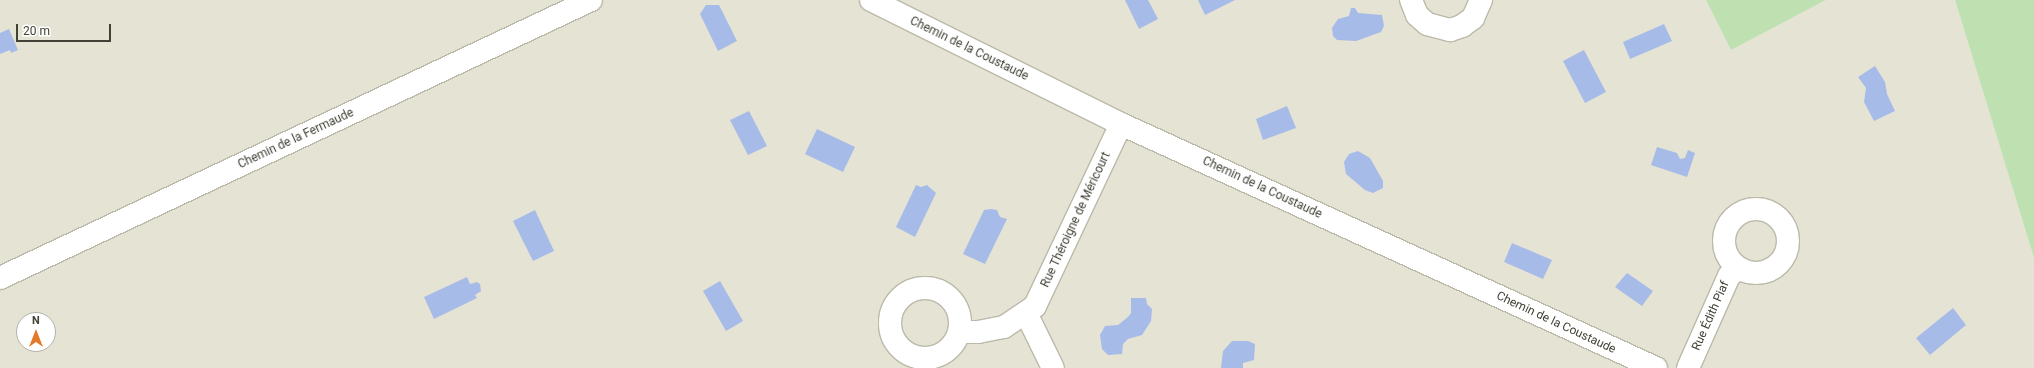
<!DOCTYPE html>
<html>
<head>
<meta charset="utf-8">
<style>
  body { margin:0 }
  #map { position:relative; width:2034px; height:368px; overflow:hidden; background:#f1f0e5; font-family:Roboto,sans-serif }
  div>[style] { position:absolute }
  .residential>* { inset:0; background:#e4e3d4 }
  .green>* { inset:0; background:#bfe1b2 }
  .water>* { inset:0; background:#a7bbe8 }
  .roads { filter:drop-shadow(1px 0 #bbbaa9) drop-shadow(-1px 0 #bbbaa9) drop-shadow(0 1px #bbbaa9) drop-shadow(0 -1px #bbbaa9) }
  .minor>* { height:22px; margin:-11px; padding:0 11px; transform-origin:11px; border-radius:11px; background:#fff }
  .minor>.ring { margin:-11px; padding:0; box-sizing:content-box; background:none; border:22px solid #fff; border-radius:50% }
  span { translate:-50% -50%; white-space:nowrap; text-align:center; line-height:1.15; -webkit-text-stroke:3.5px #fff; paint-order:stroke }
  .street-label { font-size:12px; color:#424136 }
  .north { position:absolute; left:16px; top:312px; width:40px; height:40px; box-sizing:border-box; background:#fff; border:1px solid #b3b3af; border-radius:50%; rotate:0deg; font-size:11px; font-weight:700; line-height:16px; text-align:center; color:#424136 }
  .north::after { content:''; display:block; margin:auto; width:14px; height:18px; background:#e37a2a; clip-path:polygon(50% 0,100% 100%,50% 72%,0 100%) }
  .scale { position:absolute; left:16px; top:24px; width:95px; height:18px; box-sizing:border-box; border:2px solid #424136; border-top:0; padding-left:5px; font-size:12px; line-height:14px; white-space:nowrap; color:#424136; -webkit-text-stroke:3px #fff; paint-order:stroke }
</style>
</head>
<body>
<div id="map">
  <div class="residential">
    <div style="clip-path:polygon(evenodd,0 0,1706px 0,1731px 50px,1826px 0,1955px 0,2034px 258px,2034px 368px,0 368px,0 0,24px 320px,48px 320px,48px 344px,24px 344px,24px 320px)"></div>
  </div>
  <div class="green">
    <div style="clip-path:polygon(1706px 0,1826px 0,1731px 50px)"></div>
    <div style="clip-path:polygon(1955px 0,2034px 0,2034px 258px)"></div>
  </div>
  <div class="water">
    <div style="clip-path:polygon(1125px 0,1148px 0,1158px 19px,1139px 29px)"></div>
    <div style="clip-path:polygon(1198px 0,1235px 0,1205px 15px)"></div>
    <div style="clip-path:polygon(706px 5px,719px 5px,737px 41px,718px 51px,700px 14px)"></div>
    <div style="clip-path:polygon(1351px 8px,1355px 8px,1358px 13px,1382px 15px,1384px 26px,1381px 32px,1356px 41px,1337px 40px,1333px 36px,1332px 28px,1338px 19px,1349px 16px)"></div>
    <div style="clip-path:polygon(1664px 24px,1672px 41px,1630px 59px,1623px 42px)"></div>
    <div style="clip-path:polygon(9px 29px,18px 50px,11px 53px,10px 50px,0 54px,0 33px)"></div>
    <div style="clip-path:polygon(1584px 50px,1606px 92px,1585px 103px,1563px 61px)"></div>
    <div style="clip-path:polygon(1875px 66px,1885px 82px,1887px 94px,1895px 111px,1874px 121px,1864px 102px,1866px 88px,1858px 77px)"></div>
    <div style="clip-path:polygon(1287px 106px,1296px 128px,1263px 140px,1256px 119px)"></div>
    <div style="clip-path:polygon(749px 111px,767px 146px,748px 155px,730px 120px)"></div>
    <div style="clip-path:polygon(817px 129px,855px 147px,843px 172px,805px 154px)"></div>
    <div style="clip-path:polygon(1657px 147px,1677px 153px,1680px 159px,1685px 158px,1688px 150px,1695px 153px,1687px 177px,1651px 165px)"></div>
    <div style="clip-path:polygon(1358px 151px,1370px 158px,1383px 181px,1383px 188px,1373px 193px,1365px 190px,1346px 174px,1344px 162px,1349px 154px)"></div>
    <div style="clip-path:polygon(916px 185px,921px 187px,927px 185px,936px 193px,915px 237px,896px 227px)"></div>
    <div style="clip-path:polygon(991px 209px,997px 210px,1000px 217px,1007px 219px,985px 264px,963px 254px,984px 210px)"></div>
    <div style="clip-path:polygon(535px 210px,554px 251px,533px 261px,513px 221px)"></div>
    <div style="clip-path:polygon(1512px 243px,1552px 260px,1543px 279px,1504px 262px)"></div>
    <div style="clip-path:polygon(1627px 273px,1653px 291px,1642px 306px,1615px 287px)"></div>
    <div style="clip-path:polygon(467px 277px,470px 284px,477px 282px,480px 284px,481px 291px,475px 295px,477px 298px,434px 319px,424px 297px)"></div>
    <div style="clip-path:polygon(720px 281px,743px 321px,726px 331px,703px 291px)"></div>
    <div style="clip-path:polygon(1131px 298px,1146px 298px,1147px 304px,1152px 309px,1151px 321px,1142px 335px,1128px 339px,1123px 344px,1122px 354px,1108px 355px,1102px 349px,1100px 335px,1105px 326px,1118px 325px,1128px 317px,1131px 313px)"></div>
    <div style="clip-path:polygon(1953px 308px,1966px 325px,1930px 355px,1916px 338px)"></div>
    <div style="clip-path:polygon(1232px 341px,1248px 341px,1255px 344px,1254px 360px,1243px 363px,1243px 368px,1221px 368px,1223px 351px)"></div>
  </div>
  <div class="roads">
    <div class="minor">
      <div style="left:871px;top:0;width:279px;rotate:26.4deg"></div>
      <div style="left:1121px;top:124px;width:588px;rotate:24.52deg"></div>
      <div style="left:1411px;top:0;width:16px;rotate:68deg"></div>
      <div style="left:1417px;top:15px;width:13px;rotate:42deg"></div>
      <div style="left:1427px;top:24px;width:24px;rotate:15deg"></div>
      <div style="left:1450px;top:30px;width:13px;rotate:-18deg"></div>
      <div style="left:1462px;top:26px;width:14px;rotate:-36deg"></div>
      <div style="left:1473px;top:18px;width:20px;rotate:-66deg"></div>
      <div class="ring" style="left:1724px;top:209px;width:42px;height:42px"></div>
      <div style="left:0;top:278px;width:653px;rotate:-25.19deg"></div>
      <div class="ring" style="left:890px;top:288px;width:48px;height:48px"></div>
      <div style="left:1026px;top:313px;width:61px;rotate:63.9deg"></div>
      <div style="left:960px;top:332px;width:18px"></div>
      <div style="left:978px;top:332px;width:26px;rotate:-11deg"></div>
      <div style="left:1004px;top:327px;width:37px;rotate:-34deg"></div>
      <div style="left:1035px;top:306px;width:201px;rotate:-64.7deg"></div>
      <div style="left:1688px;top:368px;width:101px;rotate:-66deg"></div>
      <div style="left:1729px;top:276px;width:12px;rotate:-42deg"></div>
    </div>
  </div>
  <div class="street-label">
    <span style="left:969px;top:49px;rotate:26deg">Chemin de la Coustaude</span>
    <span style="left:296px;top:139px;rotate:-25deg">Chemin de la Fermaude</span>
    <span style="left:1262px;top:188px;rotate:25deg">Chemin de la Coustaude</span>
    <span style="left:1076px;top:220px;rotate:-65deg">Rue Théroigne de Méricourt</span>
    <span style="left:1711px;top:316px;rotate:-66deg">Rue Édith Piaf</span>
    <span style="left:1556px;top:323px;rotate:25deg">Chemin de la Coustaude</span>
  </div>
  <div class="north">N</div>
  <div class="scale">20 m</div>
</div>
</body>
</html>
